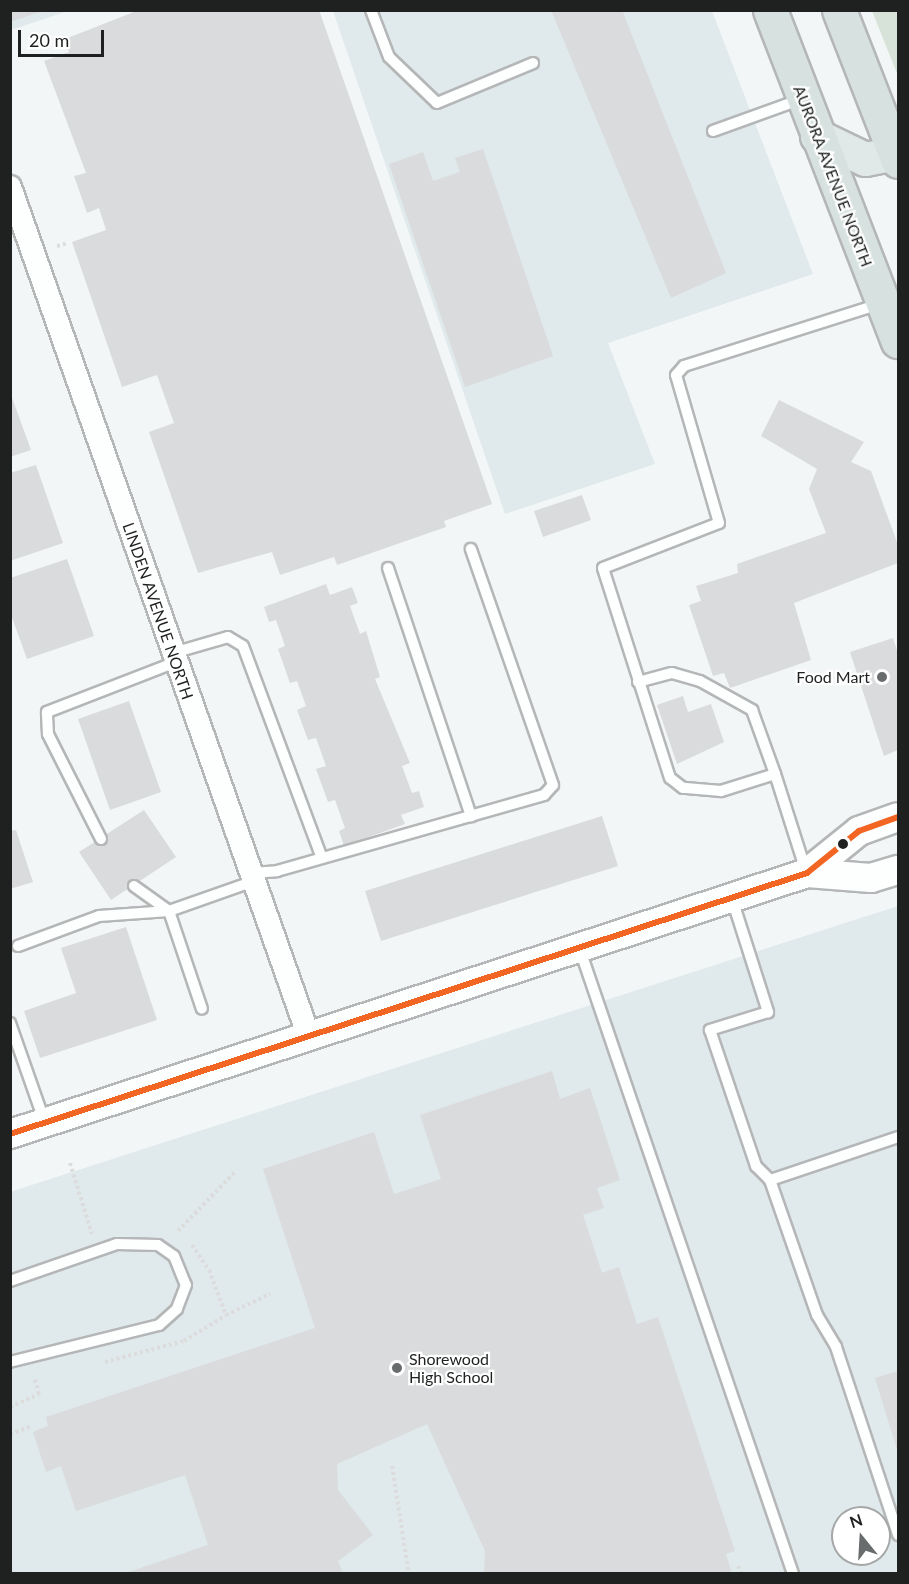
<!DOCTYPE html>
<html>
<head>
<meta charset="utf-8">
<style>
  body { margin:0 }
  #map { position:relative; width:909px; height:1584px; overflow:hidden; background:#f3f6f7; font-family:Lato,sans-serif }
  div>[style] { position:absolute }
  .built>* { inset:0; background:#e0e9eb }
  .green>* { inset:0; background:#d7e3d8 }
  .building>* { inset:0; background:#d9dbdc }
  .path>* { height:4px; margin-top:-2px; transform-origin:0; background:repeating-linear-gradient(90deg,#dcdcdd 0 3px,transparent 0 6px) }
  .roads { filter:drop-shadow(2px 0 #b4b6b7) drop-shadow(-2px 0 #b4b6b7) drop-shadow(0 2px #b4b6b7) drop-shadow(0 -2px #b4b6b7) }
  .service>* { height:10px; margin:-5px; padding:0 5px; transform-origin:5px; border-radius:5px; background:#fdfefe }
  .minor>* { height:22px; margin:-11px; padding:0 11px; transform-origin:11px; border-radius:11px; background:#fdfefe }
  .tertiary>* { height:28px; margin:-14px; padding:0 14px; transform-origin:14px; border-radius:14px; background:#fdfefe }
  .primary>* { height:33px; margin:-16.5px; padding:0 16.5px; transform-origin:16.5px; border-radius:16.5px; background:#e0e9e8 }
  .trunk>* { height:33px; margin:-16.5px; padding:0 16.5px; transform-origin:16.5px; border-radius:16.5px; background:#d7e2e0 }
  .bus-1>* { height:6px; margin:-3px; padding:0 3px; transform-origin:3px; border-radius:3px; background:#f26522 }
  .dots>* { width:16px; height:16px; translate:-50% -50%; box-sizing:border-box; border:3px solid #fff; border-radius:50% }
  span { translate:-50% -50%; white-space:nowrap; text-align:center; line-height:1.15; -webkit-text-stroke:4.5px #fff; paint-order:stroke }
  .street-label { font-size:16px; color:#1f2121 }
  .poi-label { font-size:16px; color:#1f2121 }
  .right { translate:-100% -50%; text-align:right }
  .left { translate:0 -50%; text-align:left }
  .frame { position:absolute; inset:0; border:12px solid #1f2121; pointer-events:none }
  .north { position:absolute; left:831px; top:1506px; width:60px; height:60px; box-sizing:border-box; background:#fff; border:2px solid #a5a6a6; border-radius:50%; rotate:342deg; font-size:16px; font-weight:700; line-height:24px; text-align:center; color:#1f2121 }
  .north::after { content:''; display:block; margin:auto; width:21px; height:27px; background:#696c6c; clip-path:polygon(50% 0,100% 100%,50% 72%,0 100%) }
  .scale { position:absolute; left:18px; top:30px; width:86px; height:27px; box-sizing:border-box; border:3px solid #1f2121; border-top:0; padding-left:8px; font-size:18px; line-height:21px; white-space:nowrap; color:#1f2121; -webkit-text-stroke:4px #fff; paint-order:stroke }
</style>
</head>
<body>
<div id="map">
  <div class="built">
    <div style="clip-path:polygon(11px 10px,68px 11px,11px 30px)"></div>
    <div style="clip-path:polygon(333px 11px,712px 11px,813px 274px,608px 343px,655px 464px,505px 514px)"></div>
    <div style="clip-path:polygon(evenodd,898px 906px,898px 1573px,11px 1573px,10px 1192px,898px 906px,843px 1518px,879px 1518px,879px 1554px,843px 1554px,843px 1518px)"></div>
  </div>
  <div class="green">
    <div style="clip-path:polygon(872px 11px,898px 11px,898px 76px)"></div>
  </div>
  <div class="building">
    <div style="clip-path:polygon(10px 10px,43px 10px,43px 11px,10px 22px)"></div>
    <div style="clip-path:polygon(139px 10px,319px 10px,492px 504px,444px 521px,446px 527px,337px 565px,334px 557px,280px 575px,272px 552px,198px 573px,149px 432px,174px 423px,157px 375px,122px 387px,72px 242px,106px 230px,99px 208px,87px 213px,74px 176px,86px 173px,44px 61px,69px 52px,65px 39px)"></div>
    <div style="clip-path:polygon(551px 10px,622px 10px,726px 273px,671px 298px)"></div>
    <div style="clip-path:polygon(483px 149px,553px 356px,465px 387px,389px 164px,423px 152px,433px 181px,460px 172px,455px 158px)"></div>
    <div style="clip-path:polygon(10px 392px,31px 450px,10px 457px)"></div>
    <div style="clip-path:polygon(779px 400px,864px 442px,851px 462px,871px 471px,898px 545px,898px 563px,794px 603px,811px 660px,730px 688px,724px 673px,713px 676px,689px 605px,701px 601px,696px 586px,738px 573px,737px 564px,826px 533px,809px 489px,817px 469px,761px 436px)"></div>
    <div style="clip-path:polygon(36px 465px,63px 543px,10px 561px,10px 473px)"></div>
    <div style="clip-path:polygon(582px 495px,591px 520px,543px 537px,534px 511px)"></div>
    <div style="clip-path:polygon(67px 559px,94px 636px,27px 659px,10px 612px,10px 578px)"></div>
    <div style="clip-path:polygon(326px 584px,330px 595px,352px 587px,358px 603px,350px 606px,360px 634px,366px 631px,380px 677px,375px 679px,410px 763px,402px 766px,412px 793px,419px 791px,424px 807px,401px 815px,405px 824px,344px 846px,339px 831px,345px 828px,335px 800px,328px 802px,316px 769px,326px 766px,316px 738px,308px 740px,297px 710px,306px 706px,297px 681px,290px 683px,278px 649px,285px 646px,276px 620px,269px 622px,264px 607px)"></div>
    <div style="clip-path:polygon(893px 638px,898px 654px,898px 750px,884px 756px,850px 652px)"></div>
    <div style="clip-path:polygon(683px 696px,688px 712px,711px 704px,724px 742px,677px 764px,657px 705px)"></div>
    <div style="clip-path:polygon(129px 701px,161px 792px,110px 810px,78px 719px)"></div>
    <div style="clip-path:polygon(144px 810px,176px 857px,111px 900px,79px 852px)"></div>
    <div style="clip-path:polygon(602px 816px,618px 866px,381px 941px,365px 891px)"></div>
    <div style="clip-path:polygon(16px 830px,33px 882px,10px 889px,10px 831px)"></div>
    <div style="clip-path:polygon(126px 927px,157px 1020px,40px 1058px,24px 1011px,76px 993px,61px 948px)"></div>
    <div style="clip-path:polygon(552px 1071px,560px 1099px,590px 1088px,620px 1180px,597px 1188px,604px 1208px,583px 1215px,602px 1273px,619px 1267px,637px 1324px,658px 1317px,735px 1551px,726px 1554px,732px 1574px,484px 1574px,485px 1551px,427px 1424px,337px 1464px,338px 1490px,373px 1535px,338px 1561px,343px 1574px,123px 1574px,208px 1545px,185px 1475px,76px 1511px,61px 1466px,46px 1472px,33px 1432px,48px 1426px,46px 1417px,315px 1328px,263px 1169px,374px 1132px,394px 1194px,441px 1179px,420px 1115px)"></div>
    <div style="clip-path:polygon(898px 1371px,898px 1453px,875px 1378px)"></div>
  </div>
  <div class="path">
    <div style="left:57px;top:246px;width:11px;rotate:-15deg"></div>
    <div style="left:70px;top:1163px;width:74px;rotate:72.8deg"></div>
    <div style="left:178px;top:1231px;width:82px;rotate:-46deg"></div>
    <div style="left:192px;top:1245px;width:30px;rotate:56deg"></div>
    <div style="left:209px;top:1270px;width:48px;rotate:69.3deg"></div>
    <div style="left:226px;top:1315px;width:49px;rotate:-25.5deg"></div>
    <div style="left:105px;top:1362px;width:82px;rotate:-14.9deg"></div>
    <div style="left:184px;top:1341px;width:49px;rotate:-31.8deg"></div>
    <div style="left:10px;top:1407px;width:32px;rotate:-24deg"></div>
    <div style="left:39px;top:1394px;width:18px;rotate:-106deg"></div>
    <div style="left:10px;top:1434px;width:23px;rotate:-20deg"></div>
    <div style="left:392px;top:1466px;width:109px;rotate:81.1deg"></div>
    <div style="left:738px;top:1566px;width:9px;rotate:69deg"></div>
  </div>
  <div class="roads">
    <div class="service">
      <div style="left:371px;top:10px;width:50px;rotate:69deg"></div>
      <div style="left:389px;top:57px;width:66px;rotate:43.8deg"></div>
      <div style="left:437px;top:103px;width:104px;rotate:-22.6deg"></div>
      <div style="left:713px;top:131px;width:95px;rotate:-19.8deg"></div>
      <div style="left:388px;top:568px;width:262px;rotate:71.5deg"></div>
      <div style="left:173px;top:653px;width:57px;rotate:-16.2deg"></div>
      <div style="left:228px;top:637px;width:17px;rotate:31deg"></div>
      <div style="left:243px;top:646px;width:226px;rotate:69.6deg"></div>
      <div style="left:638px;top:682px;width:35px;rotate:-15deg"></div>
      <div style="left:672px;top:673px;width:29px;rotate:16deg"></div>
      <div style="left:700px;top:681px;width:60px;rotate:29.1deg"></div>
      <div style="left:752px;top:710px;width:68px;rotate:70.2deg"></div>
      <div style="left:101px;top:839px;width:118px;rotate:-116.8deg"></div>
      <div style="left:48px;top:734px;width:22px;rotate:-93deg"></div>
      <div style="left:47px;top:712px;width:138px;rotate:-21.2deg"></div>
      <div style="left:806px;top:871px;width:102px;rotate:-107.7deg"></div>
      <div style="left:775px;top:774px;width:57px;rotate:162.5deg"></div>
      <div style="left:721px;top:791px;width:38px;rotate:-175deg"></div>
      <div style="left:683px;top:788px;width:16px;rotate:-142deg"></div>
      <div style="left:670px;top:778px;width:220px;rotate:-107.7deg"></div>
      <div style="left:603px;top:568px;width:124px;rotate:-21.2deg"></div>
      <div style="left:719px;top:523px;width:154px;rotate:-106.2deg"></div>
      <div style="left:676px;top:375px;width:12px;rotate:-48deg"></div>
      <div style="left:684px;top:366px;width:206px;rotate:-17.6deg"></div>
      <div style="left:251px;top:873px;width:26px;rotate:-4deg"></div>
      <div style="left:277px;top:871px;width:278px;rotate:-15.9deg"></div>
      <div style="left:544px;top:795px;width:13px;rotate:-48deg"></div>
      <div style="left:553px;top:785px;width:250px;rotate:-109.2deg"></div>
      <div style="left:134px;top:886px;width:43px;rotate:35.5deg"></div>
      <div style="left:169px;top:911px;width:103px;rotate:71.4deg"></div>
      <div style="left:732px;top:899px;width:119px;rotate:72.3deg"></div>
      <div style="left:768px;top:1012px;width:61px;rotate:162.8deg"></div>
      <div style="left:710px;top:1030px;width:144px;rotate:71.3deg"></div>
      <div style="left:756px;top:1166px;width:20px;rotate:45deg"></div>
      <div style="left:18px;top:946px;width:86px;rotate:-20.3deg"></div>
      <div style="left:99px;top:916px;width:70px;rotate:-4.1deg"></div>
      <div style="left:169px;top:911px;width:90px;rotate:-19.4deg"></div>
      <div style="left:579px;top:947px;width:663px;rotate:71.15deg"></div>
      <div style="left:10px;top:1023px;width:106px;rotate:70.7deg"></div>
      <div style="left:898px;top:1137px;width:135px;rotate:161.4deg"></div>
      <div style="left:770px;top:1180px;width:143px;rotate:70.8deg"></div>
      <div style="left:817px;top:1315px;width:37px;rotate:59deg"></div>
      <div style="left:836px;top:1347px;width:198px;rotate:71.7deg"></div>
      <div style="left:10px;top:1281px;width:113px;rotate:-19.1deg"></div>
      <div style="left:117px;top:1244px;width:41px;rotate:1.4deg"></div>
      <div style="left:158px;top:1245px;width:19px;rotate:35deg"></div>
      <div style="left:174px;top:1256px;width:31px;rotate:68deg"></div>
      <div style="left:186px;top:1285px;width:26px;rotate:111deg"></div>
      <div style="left:177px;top:1309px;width:24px;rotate:138deg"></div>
      <div style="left:159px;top:1325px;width:154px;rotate:166.1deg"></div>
    </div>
    <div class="minor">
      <div style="left:10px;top:187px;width:898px;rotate:70.62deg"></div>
    </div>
    <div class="tertiary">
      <div style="left:807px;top:873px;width:67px;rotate:-38.9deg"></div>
      <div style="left:859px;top:831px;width:41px;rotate:-19.7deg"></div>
      <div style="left:10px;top:1134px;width:839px;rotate:-18.13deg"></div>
      <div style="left:807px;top:873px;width:64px;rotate:4.5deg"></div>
      <div style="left:871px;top:878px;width:28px;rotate:-17deg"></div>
    </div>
    <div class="primary">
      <div style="left:817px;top:136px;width:53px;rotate:25.6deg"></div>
      <div style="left:865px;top:159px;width:31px;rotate:-11deg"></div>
    </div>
    <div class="trunk">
      <div style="left:770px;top:10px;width:355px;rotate:68.9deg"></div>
      <div style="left:839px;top:10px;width:162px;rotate:68.7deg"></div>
    </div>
  </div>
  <div class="bus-1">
    <div style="left:10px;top:1134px;width:839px;rotate:-18.13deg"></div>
    <div style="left:807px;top:873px;width:67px;rotate:-38.9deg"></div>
    <div style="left:859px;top:831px;width:41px;rotate:-19.7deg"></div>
  </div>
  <div class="dots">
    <div style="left:882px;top:677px;background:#696c6c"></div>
    <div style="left:843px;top:844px;background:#1f2121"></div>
    <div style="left:397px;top:1368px;background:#696c6c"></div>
  </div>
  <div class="street-label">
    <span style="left:833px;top:176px;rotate:69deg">AURORA AVENUE NORTH</span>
    <span style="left:158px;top:611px;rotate:71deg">LINDEN AVENUE NORTH</span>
  </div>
  <div class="poi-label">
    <span class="right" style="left:870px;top:677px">Food Mart</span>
    <span class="left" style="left:409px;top:1368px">Shorewood<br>High School</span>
  </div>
  <div class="frame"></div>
  <div class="north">N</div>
  <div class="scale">20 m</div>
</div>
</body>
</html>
